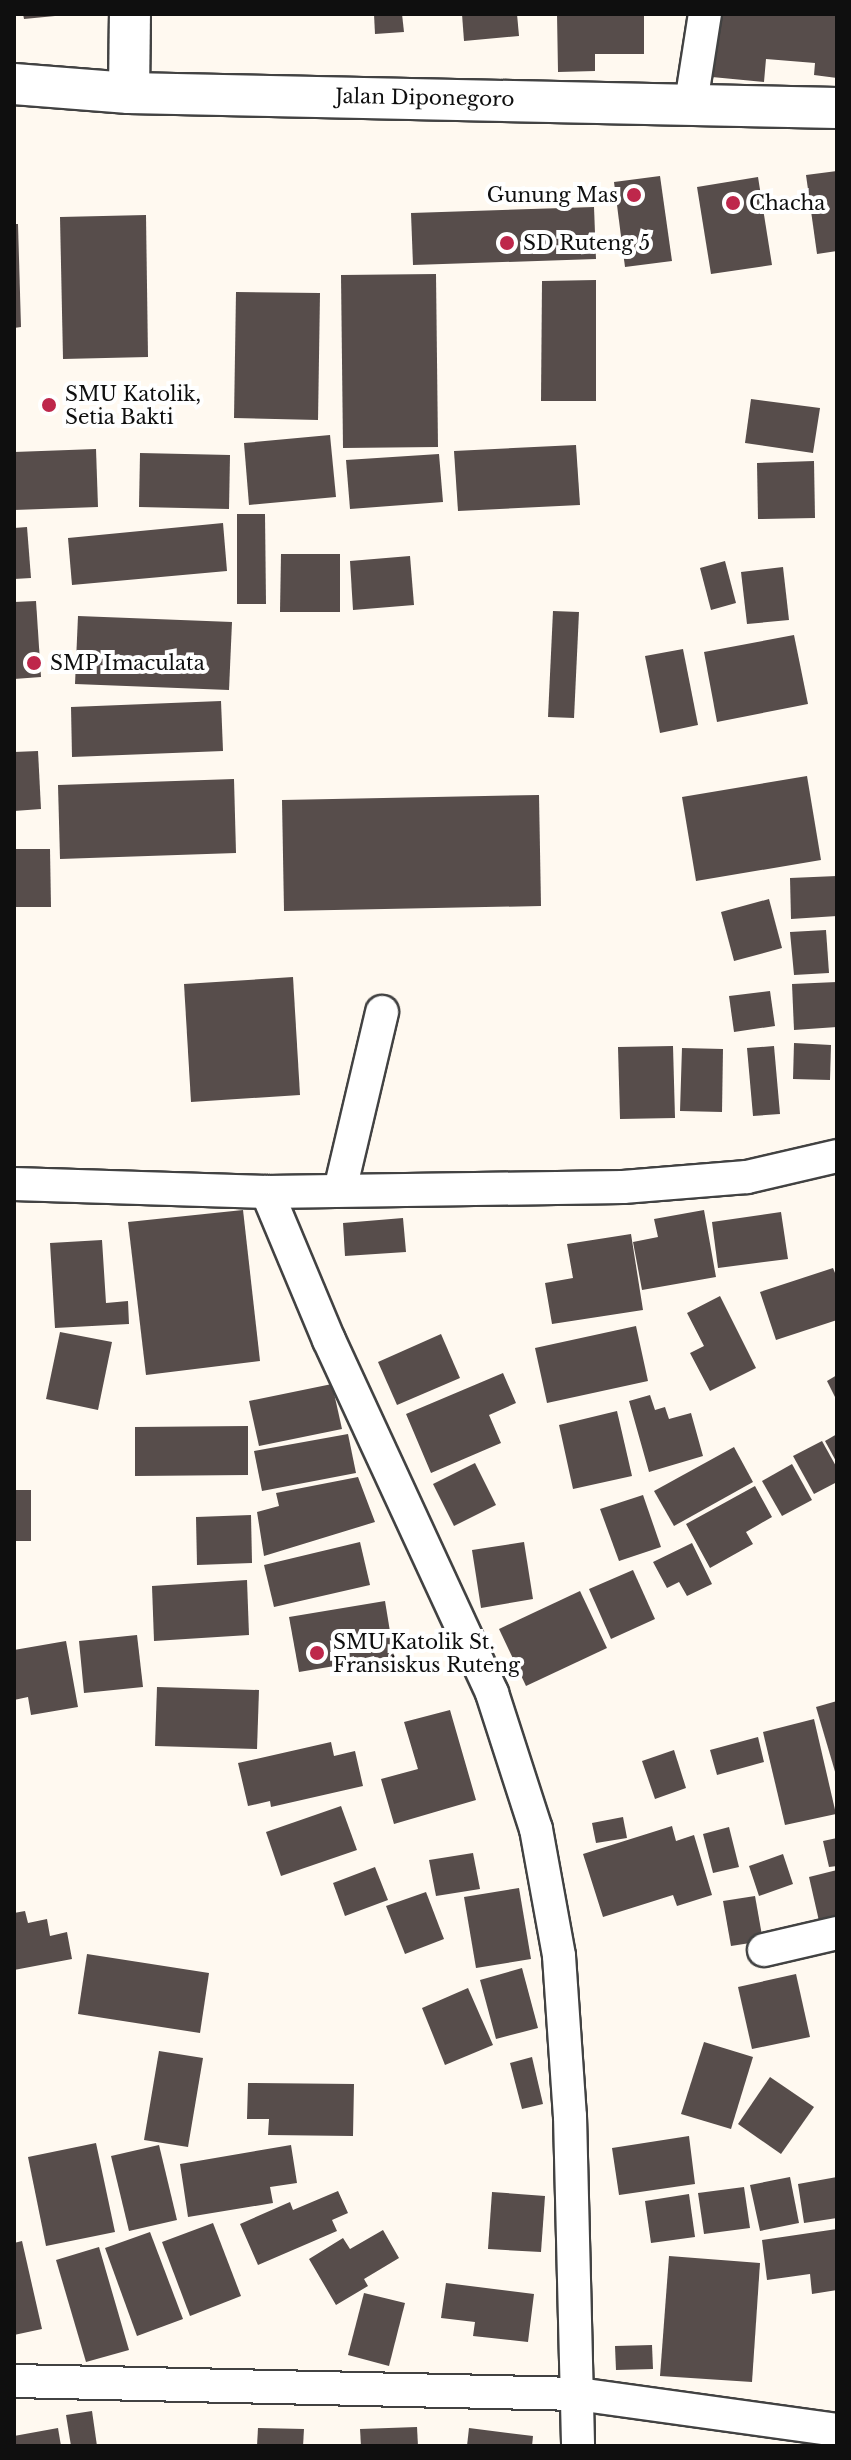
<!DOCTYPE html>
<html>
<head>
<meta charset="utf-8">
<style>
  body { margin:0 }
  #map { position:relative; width:851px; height:2460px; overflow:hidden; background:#fff9f0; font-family:"Libre Baskerville",serif }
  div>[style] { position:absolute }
  .building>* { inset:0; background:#574d4b }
  .roads { filter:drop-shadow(2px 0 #424242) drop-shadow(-2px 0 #424242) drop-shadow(0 2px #424242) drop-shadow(0 -2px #424242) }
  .minor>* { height:32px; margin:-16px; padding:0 16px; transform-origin:16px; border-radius:16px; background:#fff }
  .tertiary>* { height:40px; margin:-20px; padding:0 20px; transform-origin:20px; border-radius:20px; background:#fff }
  .dots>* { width:22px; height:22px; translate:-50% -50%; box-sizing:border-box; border:4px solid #fff; border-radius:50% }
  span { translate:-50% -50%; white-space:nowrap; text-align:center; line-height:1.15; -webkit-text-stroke:8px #fff; paint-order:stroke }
  .street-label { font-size:20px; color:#0f0f0f }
  .poi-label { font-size:20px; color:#0f0f0f }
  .right { translate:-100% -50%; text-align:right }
  .left { translate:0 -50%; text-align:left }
  .frame { position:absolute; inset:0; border:16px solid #0f0f0f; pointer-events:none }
</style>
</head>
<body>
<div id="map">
  <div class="building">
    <div style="clip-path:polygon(23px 14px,55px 14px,55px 16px,24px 19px)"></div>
    <div style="clip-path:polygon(374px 14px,402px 14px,404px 32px,375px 34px)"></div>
    <div style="clip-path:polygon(462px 14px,517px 14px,519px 36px,464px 41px)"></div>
    <div style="clip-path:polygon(557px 14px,644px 14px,644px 54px,595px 54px,595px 71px,558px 72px)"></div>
    <div style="clip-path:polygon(718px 14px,837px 14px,837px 78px,814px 75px,815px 63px,766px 59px,764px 82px,712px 77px)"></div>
    <div style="clip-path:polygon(837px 171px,837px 251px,817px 254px,806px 175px)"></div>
    <div style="clip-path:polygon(660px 176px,672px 261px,625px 267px,614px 182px)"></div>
    <div style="clip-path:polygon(758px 177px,772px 265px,711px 274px,697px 187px)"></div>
    <div style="clip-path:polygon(594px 207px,596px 259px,413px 265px,411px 213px)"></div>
    <div style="clip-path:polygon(146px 215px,148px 357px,63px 359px,60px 217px)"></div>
    <div style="clip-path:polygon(14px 224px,18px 224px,21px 327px,14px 328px)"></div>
    <div style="clip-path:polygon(436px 274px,438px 447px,343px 448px,341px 275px)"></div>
    <div style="clip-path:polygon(596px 280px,596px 401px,541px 401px,542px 281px)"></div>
    <div style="clip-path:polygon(236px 292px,320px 293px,318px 420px,234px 418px)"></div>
    <div style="clip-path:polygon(751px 399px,820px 408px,813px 453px,745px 443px)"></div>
    <div style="clip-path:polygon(330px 435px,336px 497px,249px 505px,244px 443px)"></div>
    <div style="clip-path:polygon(576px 445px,580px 505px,458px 511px,454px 451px)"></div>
    <div style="clip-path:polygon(96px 449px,98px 507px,14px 510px,14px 452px)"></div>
    <div style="clip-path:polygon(140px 453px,230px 455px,229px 509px,139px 507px)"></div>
    <div style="clip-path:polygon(439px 454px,443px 502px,350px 509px,346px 460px)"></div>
    <div style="clip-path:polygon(814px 461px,815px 518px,758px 519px,757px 463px)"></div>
    <div style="clip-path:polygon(237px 514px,265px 514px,266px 604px,237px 604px)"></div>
    <div style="clip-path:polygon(223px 523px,227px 571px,72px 585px,68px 538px)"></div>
    <div style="clip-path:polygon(27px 527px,31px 578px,14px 579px,14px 528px)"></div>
    <div style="clip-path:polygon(281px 554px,340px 554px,340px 612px,280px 612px)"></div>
    <div style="clip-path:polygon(410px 556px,414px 605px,353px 610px,350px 561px)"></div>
    <div style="clip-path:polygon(725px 561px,736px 603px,711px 610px,700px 568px)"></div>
    <div style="clip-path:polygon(783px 567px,789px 620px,747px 624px,741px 572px)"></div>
    <div style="clip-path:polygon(36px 601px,41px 677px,14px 679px,14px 602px)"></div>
    <div style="clip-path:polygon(553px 611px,579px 612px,574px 718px,548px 717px)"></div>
    <div style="clip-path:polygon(78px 616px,232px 622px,229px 690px,75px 684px)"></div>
    <div style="clip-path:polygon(794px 635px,808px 704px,717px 722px,704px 652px)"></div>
    <div style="clip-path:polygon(683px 649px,698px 725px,660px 733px,645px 656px)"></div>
    <div style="clip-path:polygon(221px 701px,223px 751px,72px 757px,71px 707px)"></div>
    <div style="clip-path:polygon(38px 751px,41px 809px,14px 811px,14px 752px)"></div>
    <div style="clip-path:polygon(807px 776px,821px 860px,696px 881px,682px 797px)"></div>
    <div style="clip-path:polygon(234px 779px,236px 853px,60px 859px,58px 785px)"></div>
    <div style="clip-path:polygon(539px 795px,541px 906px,284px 911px,282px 800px)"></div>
    <div style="clip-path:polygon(14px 849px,50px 849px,51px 907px,14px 907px)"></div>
    <div style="clip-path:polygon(837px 876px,837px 916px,791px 919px,790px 878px)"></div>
    <div style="clip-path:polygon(769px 899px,782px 948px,734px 961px,721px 912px)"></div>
    <div style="clip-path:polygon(826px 930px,829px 973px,794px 975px,790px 932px)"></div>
    <div style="clip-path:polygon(293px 977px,300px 1095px,191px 1102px,184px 984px)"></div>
    <div style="clip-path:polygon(837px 982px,837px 1027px,794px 1030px,792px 984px)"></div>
    <div style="clip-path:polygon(770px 991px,775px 1026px,734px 1032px,729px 996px)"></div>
    <div style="clip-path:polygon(794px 1043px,831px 1045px,830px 1080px,793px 1079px)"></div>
    <div style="clip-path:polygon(673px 1046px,675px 1118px,620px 1119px,618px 1047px)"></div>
    <div style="clip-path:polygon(774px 1046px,780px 1114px,753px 1116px,747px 1048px)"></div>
    <div style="clip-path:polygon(682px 1048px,723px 1049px,722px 1112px,680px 1111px)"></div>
    <div style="clip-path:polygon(243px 1210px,260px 1361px,146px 1375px,128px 1222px)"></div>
    <div style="clip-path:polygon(704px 1210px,716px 1277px,642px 1290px,633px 1242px,658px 1237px,654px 1219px)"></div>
    <div style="clip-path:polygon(781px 1212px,788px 1259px,718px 1268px,712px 1222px)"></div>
    <div style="clip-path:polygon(403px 1218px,406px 1252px,345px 1256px,343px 1223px)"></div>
    <div style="clip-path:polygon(631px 1234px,643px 1310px,552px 1324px,545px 1283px,573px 1278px,567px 1244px)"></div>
    <div style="clip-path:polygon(102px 1240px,106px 1303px,128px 1301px,129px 1324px,55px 1328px,50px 1243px)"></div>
    <div style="clip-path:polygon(833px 1268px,837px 1278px,837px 1320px,776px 1340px,760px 1292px)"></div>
    <div style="clip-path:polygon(720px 1296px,756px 1368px,710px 1391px,690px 1353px,704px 1346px,687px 1313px)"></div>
    <div style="clip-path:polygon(636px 1326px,648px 1381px,547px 1403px,535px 1348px)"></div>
    <div style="clip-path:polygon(60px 1332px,112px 1342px,98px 1410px,46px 1399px)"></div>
    <div style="clip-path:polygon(441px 1334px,460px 1378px,397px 1405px,378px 1362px)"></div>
    <div style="clip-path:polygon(503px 1373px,516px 1403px,489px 1415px,501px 1443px,431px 1473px,406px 1414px)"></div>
    <div style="clip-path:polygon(837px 1375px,837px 1401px,827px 1381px)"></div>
    <div style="clip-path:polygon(332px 1384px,342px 1429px,259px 1446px,249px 1401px)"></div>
    <div style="clip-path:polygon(650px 1395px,655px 1410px,665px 1407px,669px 1419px,691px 1413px,703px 1456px,649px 1472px,629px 1401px)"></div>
    <div style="clip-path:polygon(617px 1411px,632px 1476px,573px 1489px,559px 1425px)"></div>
    <div style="clip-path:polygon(248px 1426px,248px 1475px,135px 1476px,135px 1427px)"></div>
    <div style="clip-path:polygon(348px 1434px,356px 1473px,262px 1491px,254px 1451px)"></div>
    <div style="clip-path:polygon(837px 1434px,837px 1463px,825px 1441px)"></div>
    <div style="clip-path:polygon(822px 1441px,837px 1468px,837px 1482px,814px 1494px,793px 1456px)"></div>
    <div style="clip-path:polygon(734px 1447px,753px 1482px,674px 1526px,654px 1491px)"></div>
    <div style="clip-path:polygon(475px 1463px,496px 1505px,454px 1526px,433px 1484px)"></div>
    <div style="clip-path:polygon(792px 1464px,812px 1500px,782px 1516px,762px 1481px)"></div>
    <div style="clip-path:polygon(358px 1477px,375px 1522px,264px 1556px,257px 1512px,279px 1506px,276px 1493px)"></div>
    <div style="clip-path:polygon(755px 1486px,772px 1517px,746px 1532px,753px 1544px,710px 1568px,686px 1524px)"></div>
    <div style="clip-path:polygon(14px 1490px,31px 1490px,31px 1541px,14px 1541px)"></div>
    <div style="clip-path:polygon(643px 1495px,661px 1547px,619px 1561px,600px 1509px)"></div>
    <div style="clip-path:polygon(251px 1515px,252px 1563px,197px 1565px,196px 1517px)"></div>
    <div style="clip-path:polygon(360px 1542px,370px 1585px,274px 1607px,264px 1565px)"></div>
    <div style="clip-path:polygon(524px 1542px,533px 1599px,481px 1608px,472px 1550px)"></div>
    <div style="clip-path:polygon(692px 1543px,712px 1584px,687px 1596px,679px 1582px,667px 1588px,653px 1562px)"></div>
    <div style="clip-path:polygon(633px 1570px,655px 1619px,611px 1639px,589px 1589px)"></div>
    <div style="clip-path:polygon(247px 1580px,249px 1635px,154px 1641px,152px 1586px)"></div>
    <div style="clip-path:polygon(580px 1591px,607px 1648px,526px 1686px,499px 1629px)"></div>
    <div style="clip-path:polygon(385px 1601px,394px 1656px,299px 1672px,289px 1617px)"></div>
    <div style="clip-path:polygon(137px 1635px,143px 1687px,84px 1693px,79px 1641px)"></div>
    <div style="clip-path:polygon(66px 1641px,78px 1707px,31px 1715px,28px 1697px,14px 1700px,14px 1650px)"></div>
    <div style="clip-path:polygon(157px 1687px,259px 1690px,257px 1749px,155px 1746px)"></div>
    <div style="clip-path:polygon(837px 1701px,837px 1775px,836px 1775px,816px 1707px)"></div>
    <div style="clip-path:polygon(450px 1710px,476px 1800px,394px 1824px,381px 1779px,418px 1769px,404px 1722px)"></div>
    <div style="clip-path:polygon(814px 1719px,836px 1814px,785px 1825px,763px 1732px)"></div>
    <div style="clip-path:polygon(758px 1737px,764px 1762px,717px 1775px,710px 1750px)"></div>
    <div style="clip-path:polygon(331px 1742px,334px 1756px,355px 1751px,363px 1786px,271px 1807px,270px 1801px,248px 1806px,238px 1763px)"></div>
    <div style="clip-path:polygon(674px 1750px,686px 1788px,655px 1799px,642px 1761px)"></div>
    <div style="clip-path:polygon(341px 1806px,357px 1850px,281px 1876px,266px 1832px)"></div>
    <div style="clip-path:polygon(623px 1817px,627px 1838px,596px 1843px,592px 1823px)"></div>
    <div style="clip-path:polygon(672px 1826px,676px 1841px,694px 1835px,712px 1895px,677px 1906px,673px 1895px,603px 1917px,583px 1854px)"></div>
    <div style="clip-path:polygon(729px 1827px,739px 1867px,713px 1873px,703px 1834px)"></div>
    <div style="clip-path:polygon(837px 1838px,837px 1866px,829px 1867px,823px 1841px)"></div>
    <div style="clip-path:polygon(473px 1853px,480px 1889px,436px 1896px,429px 1860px)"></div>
    <div style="clip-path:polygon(783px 1854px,793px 1884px,759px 1896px,749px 1866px)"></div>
    <div style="clip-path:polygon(375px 1867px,388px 1900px,345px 1916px,333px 1883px)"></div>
    <div style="clip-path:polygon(837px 1870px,837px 1917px,819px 1921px,809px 1877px)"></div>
    <div style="clip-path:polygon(519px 1888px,531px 1959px,476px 1968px,464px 1897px)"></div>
    <div style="clip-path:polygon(426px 1892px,444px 1939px,405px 1954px,386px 1906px)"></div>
    <div style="clip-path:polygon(755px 1896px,763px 1941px,731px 1946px,723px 1901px)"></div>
    <div style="clip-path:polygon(25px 1911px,28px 1923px,47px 1919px,50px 1936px,67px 1932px,72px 1959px,14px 1970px,14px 1913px)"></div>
    <div style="clip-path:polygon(87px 1954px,209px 1973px,200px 2033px,78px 2014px)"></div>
    <div style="clip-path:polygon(522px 1968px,538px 2028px,496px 2039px,480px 1980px)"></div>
    <div style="clip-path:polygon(796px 1974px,810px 2037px,752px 2049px,738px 1987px)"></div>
    <div style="clip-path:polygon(468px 1988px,493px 2045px,445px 2065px,422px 2008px)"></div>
    <div style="clip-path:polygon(704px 2042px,753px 2057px,731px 2129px,681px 2114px)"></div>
    <div style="clip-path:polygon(159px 2051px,203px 2058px,188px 2147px,144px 2140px)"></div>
    <div style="clip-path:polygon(532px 2057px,543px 2104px,522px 2109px,510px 2063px)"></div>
    <div style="clip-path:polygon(770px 2077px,814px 2107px,781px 2154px,738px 2124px)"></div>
    <div style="clip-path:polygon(248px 2083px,354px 2084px,353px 2136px,268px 2135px,269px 2119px,247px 2119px)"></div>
    <div style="clip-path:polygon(689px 2136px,695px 2184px,619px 2195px,612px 2148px)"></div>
    <div style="clip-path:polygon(96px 2143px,115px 2232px,46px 2246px,28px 2157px)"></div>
    <div style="clip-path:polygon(159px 2145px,177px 2220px,129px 2231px,111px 2156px)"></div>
    <div style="clip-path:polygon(291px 2145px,297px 2183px,270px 2187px,273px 2203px,188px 2217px,180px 2164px)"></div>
    <div style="clip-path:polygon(790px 2177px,799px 2223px,760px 2231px,750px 2185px)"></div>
    <div style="clip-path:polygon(837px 2177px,837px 2218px,804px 2223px,798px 2184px)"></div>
    <div style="clip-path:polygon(744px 2187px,750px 2228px,704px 2234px,698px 2193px)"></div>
    <div style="clip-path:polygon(338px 2191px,348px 2213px,332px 2220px,337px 2231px,258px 2265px,240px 2224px,290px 2202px,293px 2210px)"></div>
    <div style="clip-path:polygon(492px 2192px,545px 2196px,541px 2252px,488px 2249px)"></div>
    <div style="clip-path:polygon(689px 2194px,695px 2237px,651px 2243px,645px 2201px)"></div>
    <div style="clip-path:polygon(213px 2223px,241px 2296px,190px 2316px,162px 2242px)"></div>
    <div style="clip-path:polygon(837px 2229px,837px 2290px,812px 2294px,810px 2274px,767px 2280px,762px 2240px)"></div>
    <div style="clip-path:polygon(383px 2230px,399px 2258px,364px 2279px,368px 2286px,336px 2305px,309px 2259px,343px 2238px,350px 2249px)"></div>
    <div style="clip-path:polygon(150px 2232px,183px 2319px,137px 2336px,105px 2248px)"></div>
    <div style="clip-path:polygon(22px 2241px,42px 2329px,14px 2335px,14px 2243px)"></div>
    <div style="clip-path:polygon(99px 2247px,129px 2350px,86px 2362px,56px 2260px)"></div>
    <div style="clip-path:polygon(669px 2256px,760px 2263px,752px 2382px,660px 2376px)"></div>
    <div style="clip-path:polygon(446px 2283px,534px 2294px,528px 2342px,473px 2336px,475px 2322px,441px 2318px)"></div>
    <div style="clip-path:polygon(364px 2293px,405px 2303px,389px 2366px,348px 2355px)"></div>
    <div style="clip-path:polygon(652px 2345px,653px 2369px,616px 2370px,615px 2346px)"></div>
    <div style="clip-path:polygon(92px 2411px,97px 2446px,71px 2446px,66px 2415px)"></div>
    <div style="clip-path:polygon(417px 2427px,418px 2446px,361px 2446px,360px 2429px)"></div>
    <div style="clip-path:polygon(58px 2428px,61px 2446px,14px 2446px,14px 2436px)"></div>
    <div style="clip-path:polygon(258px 2428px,304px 2429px,303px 2446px,257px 2446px)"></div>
    <div style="clip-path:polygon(469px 2428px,533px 2436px,532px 2446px,467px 2446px)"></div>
  </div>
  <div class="roads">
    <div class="minor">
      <div style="left:691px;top:103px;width:90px;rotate:-81.1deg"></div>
      <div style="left:14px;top:1184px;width:253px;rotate:1.8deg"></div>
      <div style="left:267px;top:1192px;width:356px;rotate:-0.8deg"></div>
      <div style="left:623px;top:1187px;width:124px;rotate:-4.6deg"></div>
      <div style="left:747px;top:1177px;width:92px;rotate:-13.1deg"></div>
      <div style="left:340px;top:1190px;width:183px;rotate:-76.7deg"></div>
      <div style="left:267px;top:1192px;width:160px;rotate:67.3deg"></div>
      <div style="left:329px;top:1340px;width:389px;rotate:65.2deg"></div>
      <div style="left:492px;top:1693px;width:143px;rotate:72.1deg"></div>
      <div style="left:536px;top:1829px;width:129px;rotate:79.7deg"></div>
      <div style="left:559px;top:1956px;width:160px;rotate:86.1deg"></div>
      <div style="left:570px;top:2116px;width:330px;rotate:88.6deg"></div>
      <div style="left:764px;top:1950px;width:75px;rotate:-13.1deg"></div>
      <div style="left:14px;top:2381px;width:564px;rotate:1.32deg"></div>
      <div style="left:578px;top:2394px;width:261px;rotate:7.9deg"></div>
    </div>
    <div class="tertiary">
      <div style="left:14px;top:84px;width:115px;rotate:4.5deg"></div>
      <div style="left:129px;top:93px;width:708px;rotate:1.21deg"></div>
      <div style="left:129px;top:93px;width:79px;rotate:-89.3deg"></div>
    </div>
  </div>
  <div class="dots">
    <div style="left:634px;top:195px;background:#be274b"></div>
    <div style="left:733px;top:203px;background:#be274b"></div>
    <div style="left:507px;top:243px;background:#be274b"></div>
    <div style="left:49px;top:405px;background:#be274b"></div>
    <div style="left:34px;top:663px;background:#be274b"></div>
    <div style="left:317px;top:1653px;background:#be274b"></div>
  </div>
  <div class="street-label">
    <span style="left:425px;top:98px;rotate:1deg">Jalan Diponegoro</span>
  </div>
  <div class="poi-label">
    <span class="right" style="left:618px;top:195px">Gunung Mas</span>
    <span class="left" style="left:749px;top:203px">Chacha</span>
    <span class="left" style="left:523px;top:243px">SD Ruteng 5</span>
    <span class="left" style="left:65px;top:406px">SMU Katolik,<br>Setia Bakti</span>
    <span class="left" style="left:50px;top:663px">SMP Imaculata</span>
    <span class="left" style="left:333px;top:1654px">SMU Katolik St.<br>Fransiskus Ruteng</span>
  </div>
  <div class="frame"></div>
</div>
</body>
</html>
